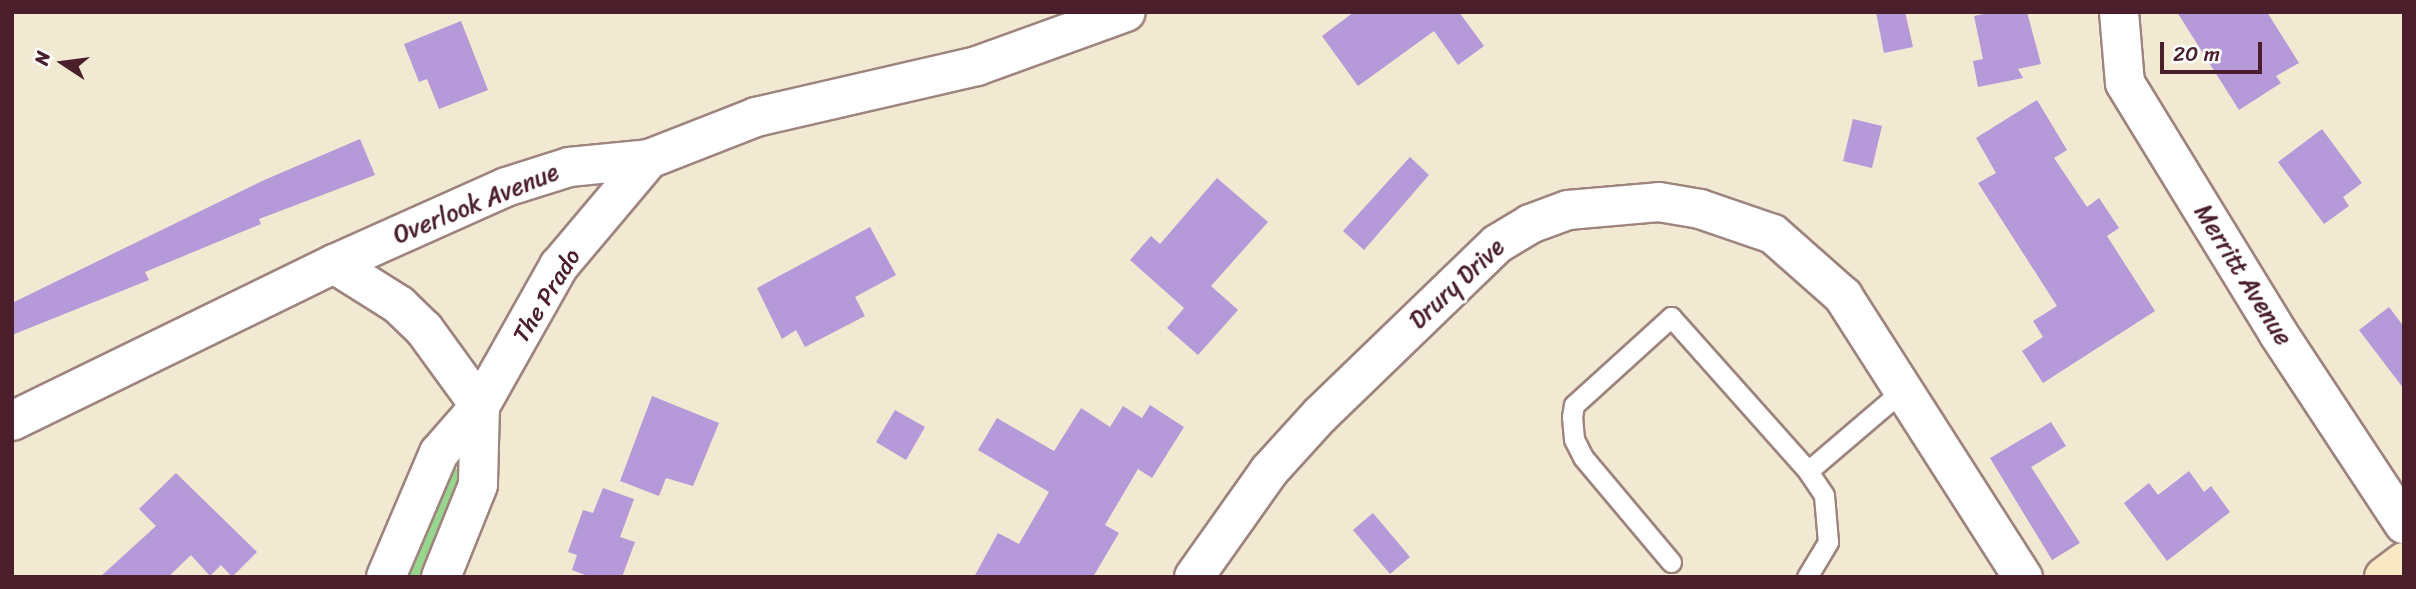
<!DOCTYPE html>
<html>
<head>
<meta charset="utf-8">
<style>
  body { margin:0 }
  #map { position:relative; width:2416px; height:589px; overflow:hidden; background:#f1e9d1; font-family:Sriracha,sans-serif }
  div>[style] { position:absolute }
  .green>* { inset:0; background:#96d78e }
  .building>* { inset:0; background:#b599d8 }
  .roads { filter:drop-shadow(2px 0 #9e847e) drop-shadow(-2px 0 #9e847e) drop-shadow(0 2px #9e847e) drop-shadow(0 -2px #9e847e) }
  .lane>* { height:19px; margin:-9.5px; padding:0 9.5px; transform-origin:9.5px; border-radius:9.5px; background:#fff }
  .street>* { height:38px; margin:-19px; padding:0 19px; transform-origin:19px; border-radius:19px; background:#fff }
  .secondary>* { height:38px; margin:-19px; padding:0 19px; transform-origin:19px; border-radius:19px; background:#f8e8c3 }
  span { translate:-50% -50%; white-space:nowrap; text-align:center; line-height:1.15; -webkit-text-stroke:6px #fff; paint-order:stroke }
  .street-label { font-size:24px; color:#4a1f2b }
  .frame { position:absolute; inset:0; border:14px solid #4a1f2b; pointer-events:none }
  .north { position:absolute; left:28px; top:28px; width:70px; height:70px; -webkit-text-stroke:5px #fff; paint-order:stroke; rotate:283deg; font-size:19px; font-weight:700; line-height:28px; text-align:center; color:#4a1f2b }
  .north::after { content:''; display:block; margin:auto; width:24px; height:32px; background:#4a1f2b; clip-path:polygon(50% 0,100% 100%,50% 72%,0 100%) }
  .scale { position:absolute; left:2160px; top:42px; width:102px; height:32px; box-sizing:border-box; border:4px solid #4a1f2b; border-top:0; padding-left:9px; font-size:21px; line-height:24px; white-space:nowrap; color:#4a1f2b; -webkit-text-stroke:5px #fff; paint-order:stroke }
</style>
</head>
<body>
<div id="map">
  <div class="green">
    <div style="clip-path:polygon(441px 461px,467px 474px,424px 577px,394px 577px)"></div>
  </div>
  <div class="building">
    <div style="clip-path:polygon(1354px 12px,1459px 12px,1484px 46px,1458px 65px,1434px 31px,1358px 86px,1322px 36px)"></div>
    <div style="clip-path:polygon(1876px 12px,1905px 12px,1913px 47px,1884px 53px)"></div>
    <div style="clip-path:polygon(1994px 12px,2027px 12px,2041px 64px,2018px 69px,2023px 78px,1978px 87px,1973px 61px,1983px 59px,1974px 16px)"></div>
    <div style="clip-path:polygon(2177px 12px,2267px 12px,2299px 63px,2276px 76px,2281px 83px,2239px 110px)"></div>
    <div style="clip-path:polygon(461px 21px,488px 90px,439px 109px,427px 79px,419px 82px,404px 44px)"></div>
    <div style="clip-path:polygon(2037px 100px,2067px 150px,2054px 158px,2087px 207px,2099px 198px,2119px 228px,2107px 236px,2155px 311px,2043px 383px,2022px 351px,2043px 337px,2033px 321px,2057px 306px,1978px 183px,1996px 173px,1976px 138px)"></div>
    <div style="clip-path:polygon(1853px 119px,1882px 126px,1872px 168px,1843px 161px)"></div>
    <div style="clip-path:polygon(2322px 129px,2362px 183px,2343px 197px,2349px 206px,2324px 224px,2278px 162px)"></div>
    <div style="clip-path:polygon(360px 139px,375px 175px,259px 219px,261px 224px,145px 272px,149px 280px,12px 335px,12px 303px,262px 181px)"></div>
    <div style="clip-path:polygon(1410px 157px,1429px 175px,1364px 250px,1343px 231px)"></div>
    <div style="clip-path:polygon(1217px 178px,1268px 222px,1211px 286px,1238px 310px,1198px 355px,1167px 328px,1184px 308px,1130px 260px,1151px 236px,1160px 244px)"></div>
    <div style="clip-path:polygon(870px 227px,896px 275px,855px 297px,865px 316px,805px 347px,796px 330px,782px 339px,757px 288px)"></div>
    <div style="clip-path:polygon(2389px 307px,2404px 327px,2404px 389px,2359px 330px)"></div>
    <div style="clip-path:polygon(652px 396px,719px 423px,693px 486px,666px 478px,659px 496px,620px 481px)"></div>
    <div style="clip-path:polygon(1150px 405px,1184px 427px,1152px 478px,1138px 469px,1105px 525px,1119px 533px,1093px 577px,974px 577px,998px 533px,1019px 544px,1049px 492px,978px 450px,997px 418px,1054px 451px,1081px 408px,1110px 427px,1123px 406px,1142px 418px)"></div>
    <div style="clip-path:polygon(895px 410px,925px 427px,906px 460px,876px 442px)"></div>
    <div style="clip-path:polygon(2051px 422px,2066px 446px,2031px 467px,2080px 543px,2052px 560px,1990px 458px)"></div>
    <div style="clip-path:polygon(2189px 471px,2204px 492px,2211px 486px,2230px 512px,2167px 561px,2124px 503px,2149px 483px,2158px 495px)"></div>
    <div style="clip-path:polygon(176px 473px,257px 552px,232px 577px,221px 565px,210px 576px,191px 555px,168px 577px,100px 577px,156px 526px,139px 509px)"></div>
    <div style="clip-path:polygon(603px 488px,634px 499px,620px 537px,635px 542px,622px 577px,590px 577px,572px 570px,577px 555px,568px 552px,583px 510px,593px 513px)"></div>
    <div style="clip-path:polygon(1373px 513px,1410px 557px,1390px 574px,1353px 530px)"></div>
  </div>
  <div class="roads">
    <div class="lane">
      <div style="left:1671px;top:562px;width:137px;rotate:-130deg"></div>
      <div style="left:1583px;top:457px;width:20px;rotate:-117deg"></div>
      <div style="left:1574px;top:439px;width:22px;rotate:-95deg"></div>
      <div style="left:1572px;top:417px;width:12px;rotate:-81deg"></div>
      <div style="left:1574px;top:405px;width:131px;rotate:-42.2deg"></div>
      <div style="left:1671px;top:317px;width:206px;rotate:48.3deg"></div>
      <div style="left:1808px;top:471px;width:126px;rotate:-40.5deg"></div>
      <div style="left:1807px;top:577px;width:41px;rotate:-59deg"></div>
      <div style="left:1828px;top:542px;width:47px;rotate:-94.9deg"></div>
      <div style="left:1824px;top:495px;width:29px;rotate:-124deg"></div>
    </div>
    <div class="street">
      <div style="left:2119px;top:12px;width:71px;rotate:85.2deg"></div>
      <div style="left:2125px;top:83px;width:293px;rotate:58.5deg"></div>
      <div style="left:2278px;top:333px;width:229px;rotate:56.6deg"></div>
      <div style="left:334px;top:264px;width:77px;rotate:32.2deg"></div>
      <div style="left:399px;top:305px;width:35px;rotate:44deg"></div>
      <div style="left:424px;top:329px;width:95px;rotate:54deg"></div>
      <div style="left:480px;top:406px;width:79px;rotate:91.5deg"></div>
      <div style="left:478px;top:485px;width:99px;rotate:111.9deg"></div>
      <div style="left:12px;top:421px;width:358px;rotate:-26deg"></div>
      <div style="left:334px;top:264px;width:188px;rotate:-24.1deg"></div>
      <div style="left:506px;top:187px;width:66px;rotate:-17.6deg"></div>
      <div style="left:569px;top:167px;width:80px;rotate:-5.7deg"></div>
      <div style="left:649px;top:159px;width:115px;rotate:-21.4deg"></div>
      <div style="left:756px;top:117px;width:227px;rotate:-13deg"></div>
      <div style="left:977px;top:66px;width:158px;rotate:-19.9deg"></div>
      <div style="left:386px;top:577px;width:135px;rotate:-66.9deg"></div>
      <div style="left:439px;top:453px;width:62px;rotate:-48.9deg"></div>
      <div style="left:480px;top:406px;width:161px;rotate:-60.6deg"></div>
      <div style="left:559px;top:266px;width:140px;rotate:-49.9deg"></div>
      <div style="left:1194px;top:577px;width:130px;rotate:-54.7deg"></div>
      <div style="left:1269px;top:471px;width:76px;rotate:-47.7deg"></div>
      <div style="left:1320px;top:415px;width:246px;rotate:-44deg"></div>
      <div style="left:1497px;top:244px;width:39px;rotate:-31deg"></div>
      <div style="left:1530px;top:224px;width:40px;rotate:-20.2deg"></div>
      <div style="left:1568px;top:210px;width:91px;rotate:-5deg"></div>
      <div style="left:1659px;top:202px;width:42px;rotate:9.7deg"></div>
      <div style="left:1700px;top:209px;width:77px;rotate:18.9deg"></div>
      <div style="left:1773px;top:234px;width:94px;rotate:41.5deg"></div>
      <div style="left:1843px;top:296px;width:334px;rotate:57.4deg"></div>
    </div>
    <div class="secondary">
      <div style="left:2384px;top:577px;width:25px;rotate:-37deg"></div>
    </div>
  </div>
  <div class="street-label">
    <span style="left:476px;top:204px;rotate:-22deg">Overlook Avenue</span>
    <span style="left:2243px;top:275px;rotate:58deg">Merritt Avenue</span>
    <span style="left:1457px;top:284px;rotate:-43deg">Drury Drive</span>
    <span style="left:547px;top:296px;rotate:-58deg">The Prado</span>
  </div>
  <div class="frame"></div>
  <div class="north">N</div>
  <div class="scale">20 m</div>
</div>
</body>
</html>
